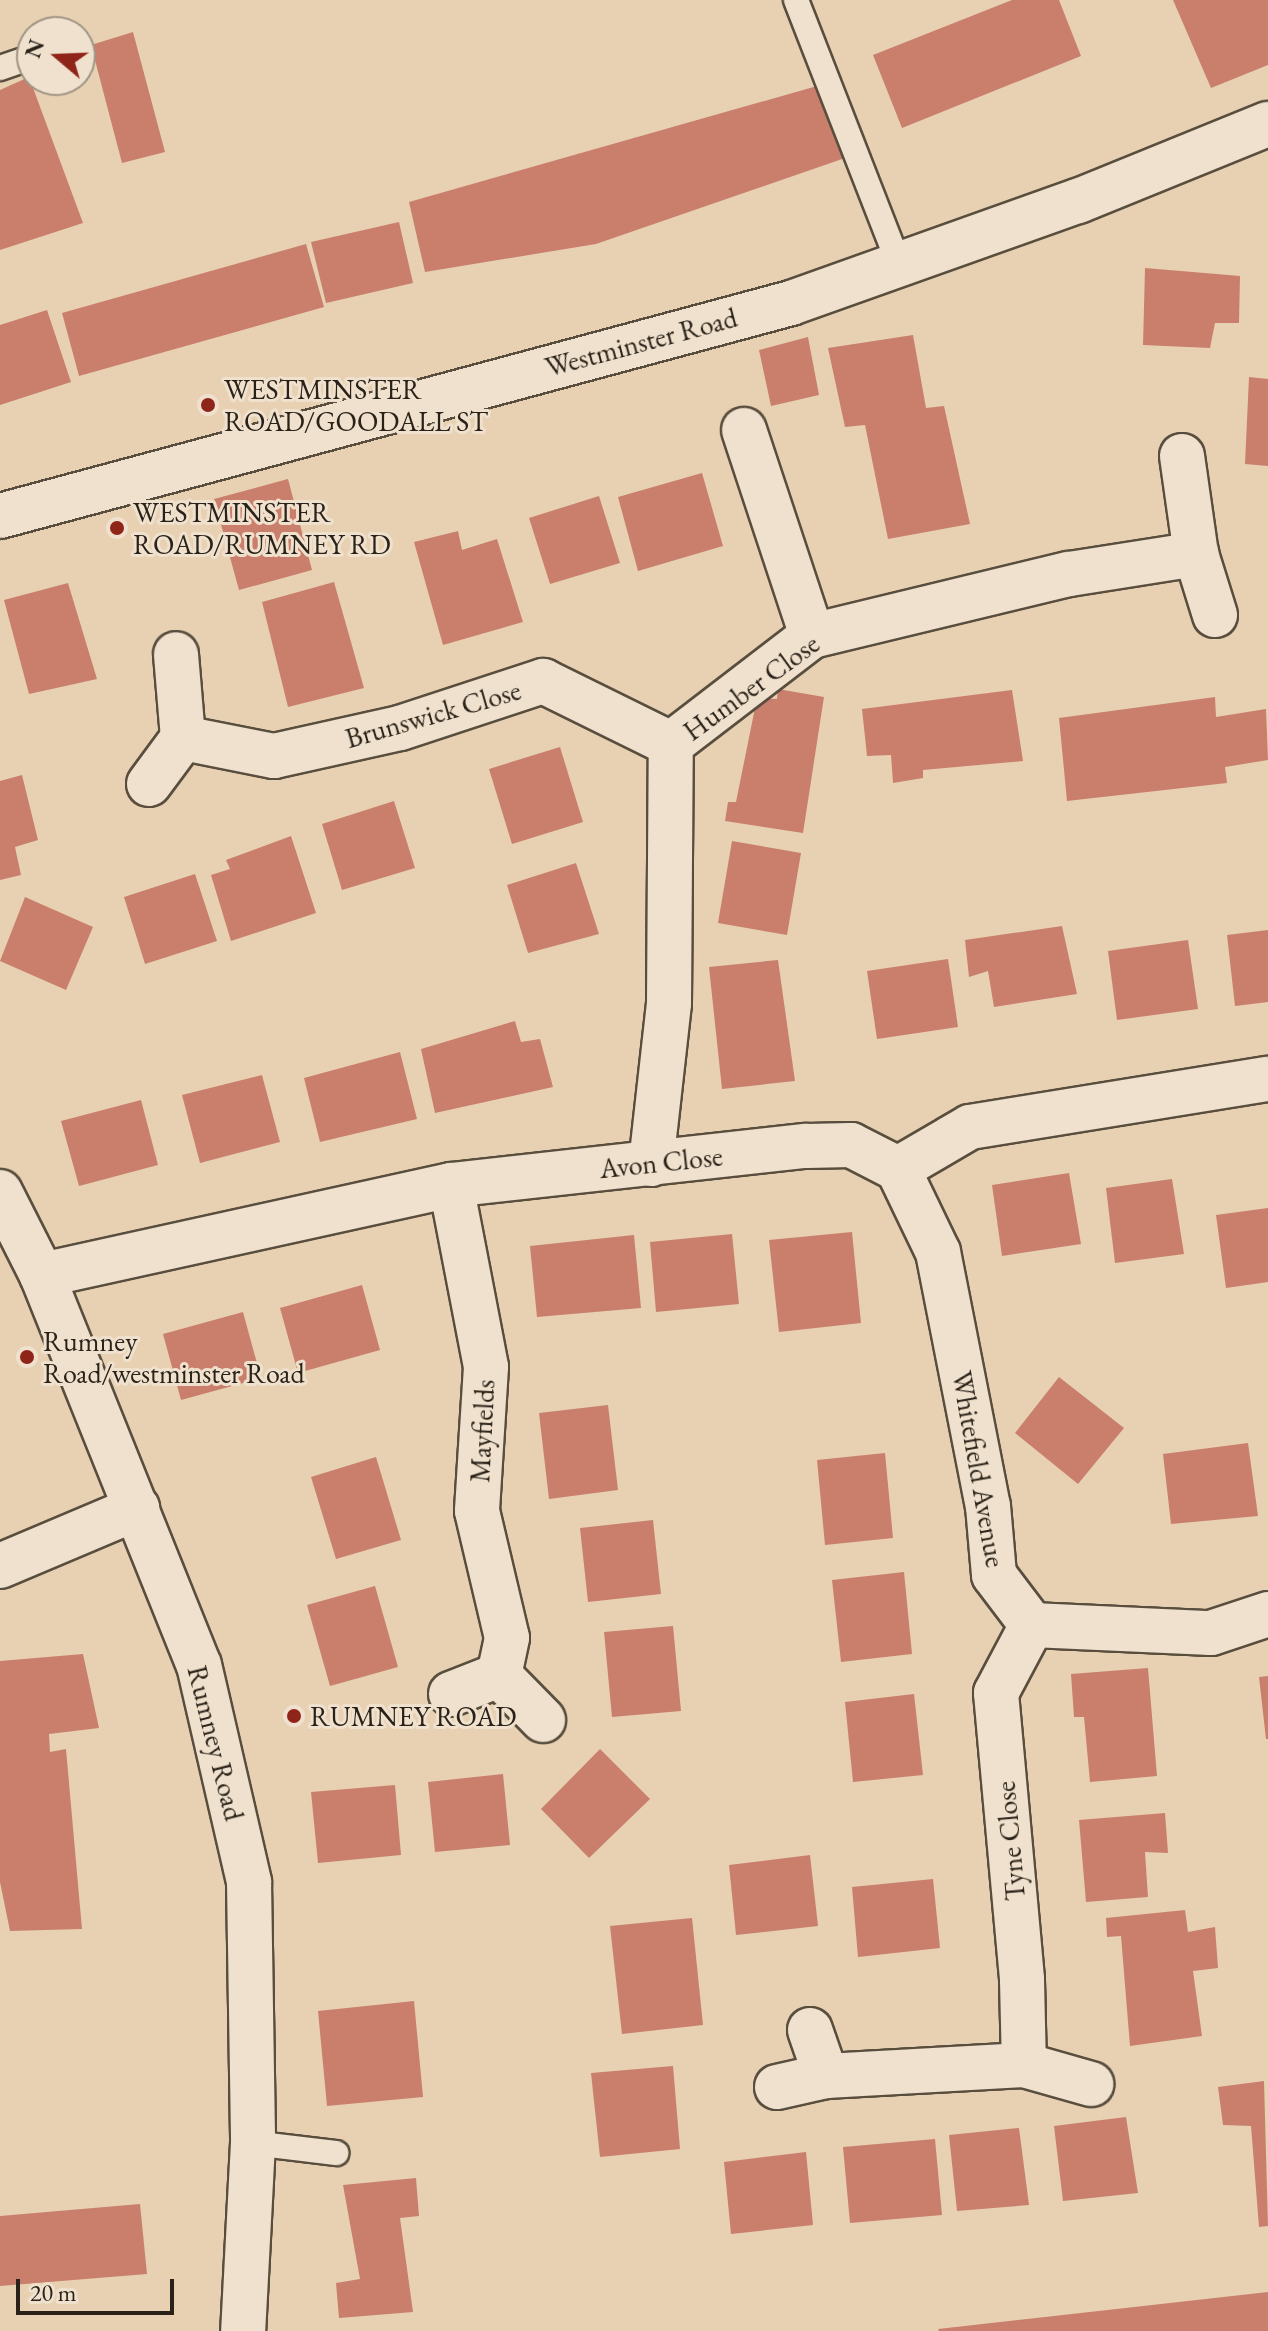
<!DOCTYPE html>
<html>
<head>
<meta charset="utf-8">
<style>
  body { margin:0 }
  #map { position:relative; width:1268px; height:2331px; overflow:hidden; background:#e7d1b2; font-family:"EB Garamond",serif }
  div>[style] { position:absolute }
  .building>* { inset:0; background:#c97f6c }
  .roads { filter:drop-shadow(2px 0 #594e3e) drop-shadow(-2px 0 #594e3e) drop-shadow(0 2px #594e3e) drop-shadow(0 -2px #594e3e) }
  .lane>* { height:24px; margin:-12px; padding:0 12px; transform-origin:12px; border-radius:12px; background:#efe1cd }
  .street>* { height:44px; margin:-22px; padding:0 22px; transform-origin:22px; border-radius:22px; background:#efe1cd }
  .secondary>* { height:44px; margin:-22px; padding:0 22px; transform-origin:22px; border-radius:22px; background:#efe1cd }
  .dots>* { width:22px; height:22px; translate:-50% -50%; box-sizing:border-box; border:4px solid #efe1cd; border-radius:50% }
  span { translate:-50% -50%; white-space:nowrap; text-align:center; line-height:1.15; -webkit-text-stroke:6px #efe1cd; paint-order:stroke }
  .street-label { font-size:28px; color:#2a2218 }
  .poi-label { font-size:28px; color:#2a2218 }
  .left { translate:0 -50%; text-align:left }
  .north { position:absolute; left:16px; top:16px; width:80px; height:80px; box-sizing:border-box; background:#efe1cd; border:2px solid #a09585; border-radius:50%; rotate:289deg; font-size:22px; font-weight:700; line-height:32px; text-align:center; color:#2a2218 }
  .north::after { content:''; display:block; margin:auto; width:28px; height:36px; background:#8f2418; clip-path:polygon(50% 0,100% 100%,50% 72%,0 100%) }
  .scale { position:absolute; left:16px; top:2279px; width:158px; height:36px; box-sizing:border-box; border:4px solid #2a2218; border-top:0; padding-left:10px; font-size:24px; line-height:28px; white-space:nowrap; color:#2a2218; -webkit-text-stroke:6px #efe1cd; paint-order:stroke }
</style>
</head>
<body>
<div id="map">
  <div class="building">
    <div style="clip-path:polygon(1012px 0,1059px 0,1081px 56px,902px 128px,873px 55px)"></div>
    <div style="clip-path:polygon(1173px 0,1268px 0,1268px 65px,1211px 88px)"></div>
    <div style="clip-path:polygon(133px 32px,165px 152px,122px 163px,91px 45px)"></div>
    <div style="clip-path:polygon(29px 77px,83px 223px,0 250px,0 90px)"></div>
    <div style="clip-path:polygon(817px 86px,848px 157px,596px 244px,425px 272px,409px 202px)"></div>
    <div style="clip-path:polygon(399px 222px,413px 283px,326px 303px,311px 242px)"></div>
    <div style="clip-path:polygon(306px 244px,324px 307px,79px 376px,62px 313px)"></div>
    <div style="clip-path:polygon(1145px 268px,1240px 276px,1239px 323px,1215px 323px,1210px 348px,1143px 345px)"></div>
    <div style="clip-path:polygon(47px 310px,71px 382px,0 405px,0 325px)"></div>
    <div style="clip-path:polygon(913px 335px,926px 408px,944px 406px,970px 524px,888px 539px,865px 425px,845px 427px,828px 348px)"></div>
    <div style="clip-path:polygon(808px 337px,819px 395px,771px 406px,759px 350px)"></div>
    <div style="clip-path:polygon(1249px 377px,1268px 379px,1268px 466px,1245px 464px)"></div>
    <div style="clip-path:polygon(702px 473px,723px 546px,638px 571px,618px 497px)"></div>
    <div style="clip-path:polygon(288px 479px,312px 570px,239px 590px,214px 499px)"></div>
    <div style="clip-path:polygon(599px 496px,620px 563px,550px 584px,529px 518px)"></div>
    <div style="clip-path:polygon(458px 531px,462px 550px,497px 539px,523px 622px,443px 645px,414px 542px)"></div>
    <div style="clip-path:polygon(334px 582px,364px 688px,288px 707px,262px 602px)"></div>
    <div style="clip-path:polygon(68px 583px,97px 679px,29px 694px,4px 600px)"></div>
    <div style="clip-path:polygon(778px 689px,824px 697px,803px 833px,725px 821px,728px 802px,736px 802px,757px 698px,777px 699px)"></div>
    <div style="clip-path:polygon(1012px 690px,1023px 761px,923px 770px,923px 778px,893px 783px,891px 755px,867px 756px,862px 709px)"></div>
    <div style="clip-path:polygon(1215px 697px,1216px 717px,1266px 709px,1268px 760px,1225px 767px,1227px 783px,1067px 801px,1059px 718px)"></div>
    <div style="clip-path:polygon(560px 747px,583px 822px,512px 844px,489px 769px)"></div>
    <div style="clip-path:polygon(22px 775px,38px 840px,15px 847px,21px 875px,0 880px,0 781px)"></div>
    <div style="clip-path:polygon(394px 801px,415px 868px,342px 890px,322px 824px)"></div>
    <div style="clip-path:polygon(291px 836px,316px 913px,231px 941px,211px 875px,230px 869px,226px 860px)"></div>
    <div style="clip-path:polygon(732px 841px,801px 853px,787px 935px,718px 923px)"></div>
    <div style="clip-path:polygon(576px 863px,599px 934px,528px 953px,507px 885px)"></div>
    <div style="clip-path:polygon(195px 874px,217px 941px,145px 964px,124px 897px)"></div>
    <div style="clip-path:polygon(25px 897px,93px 927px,66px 990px,0 961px)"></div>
    <div style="clip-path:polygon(1062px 926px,1077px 994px,994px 1007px,988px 971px,969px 977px,965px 940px)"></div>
    <div style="clip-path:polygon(1268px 930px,1268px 1002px,1235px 1006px,1227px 935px)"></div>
    <div style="clip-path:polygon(1188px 940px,1198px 1009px,1117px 1020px,1108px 951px)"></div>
    <div style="clip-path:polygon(948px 959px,958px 1027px,877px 1039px,867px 971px)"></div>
    <div style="clip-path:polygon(778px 960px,795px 1081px,722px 1089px,709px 967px)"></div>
    <div style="clip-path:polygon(515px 1021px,521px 1042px,540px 1039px,553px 1087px,435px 1113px,421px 1049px)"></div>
    <div style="clip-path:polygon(400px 1052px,417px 1119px,320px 1142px,304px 1078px)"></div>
    <div style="clip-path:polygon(262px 1075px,280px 1142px,200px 1163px,182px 1095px)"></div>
    <div style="clip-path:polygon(141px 1100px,158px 1165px,79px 1186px,61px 1121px)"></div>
    <div style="clip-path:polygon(1069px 1173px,1081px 1244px,1002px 1256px,992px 1185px)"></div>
    <div style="clip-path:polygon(1172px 1179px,1184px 1254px,1115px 1263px,1106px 1188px)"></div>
    <div style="clip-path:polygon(1268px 1208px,1268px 1282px,1226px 1288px,1216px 1215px)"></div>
    <div style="clip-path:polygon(852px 1232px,861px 1323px,779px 1332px,769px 1240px)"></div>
    <div style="clip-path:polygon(732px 1234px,739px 1304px,656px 1312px,650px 1242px)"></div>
    <div style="clip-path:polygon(634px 1235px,641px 1308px,537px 1317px,530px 1246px)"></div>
    <div style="clip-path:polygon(362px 1285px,380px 1350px,298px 1373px,280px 1308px)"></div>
    <div style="clip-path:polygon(243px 1312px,261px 1378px,181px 1400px,163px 1334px)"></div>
    <div style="clip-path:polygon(1059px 1377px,1124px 1428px,1078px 1484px,1015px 1433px)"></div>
    <div style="clip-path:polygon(608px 1405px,618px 1490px,549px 1499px,539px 1413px)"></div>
    <div style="clip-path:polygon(1248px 1443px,1258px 1516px,1171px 1524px,1163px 1454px)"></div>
    <div style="clip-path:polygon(885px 1453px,893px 1538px,825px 1545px,817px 1460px)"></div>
    <div style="clip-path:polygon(376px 1457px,401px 1540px,336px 1559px,311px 1477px)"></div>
    <div style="clip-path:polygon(653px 1520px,661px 1594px,588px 1602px,580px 1528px)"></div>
    <div style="clip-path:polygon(904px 1572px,912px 1654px,841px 1662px,832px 1580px)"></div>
    <div style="clip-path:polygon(375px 1586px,398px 1667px,330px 1686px,307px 1605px)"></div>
    <div style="clip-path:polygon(673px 1626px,681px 1711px,612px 1717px,604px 1632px)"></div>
    <div style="clip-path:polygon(83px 1654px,99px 1728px,49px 1734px,50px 1752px,66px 1749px,82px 1929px,10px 1931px,0 1882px,0 1661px)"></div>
    <div style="clip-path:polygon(1148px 1668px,1157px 1776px,1090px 1782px,1084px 1717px,1074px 1717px,1071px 1674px)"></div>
    <div style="clip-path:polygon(1268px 1676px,1268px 1739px,1266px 1739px,1259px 1677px)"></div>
    <div style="clip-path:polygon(914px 1694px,923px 1775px,853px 1782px,845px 1702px)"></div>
    <div style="clip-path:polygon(600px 1749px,650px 1799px,589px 1858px,541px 1809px)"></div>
    <div style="clip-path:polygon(503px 1774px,510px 1845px,435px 1852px,428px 1782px)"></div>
    <div style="clip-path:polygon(395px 1785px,401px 1855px,318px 1863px,311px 1792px)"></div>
    <div style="clip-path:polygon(1165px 1813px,1168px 1853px,1145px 1852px,1148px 1897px,1086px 1902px,1079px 1820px)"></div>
    <div style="clip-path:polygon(810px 1855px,818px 1926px,736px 1935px,729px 1865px)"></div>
    <div style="clip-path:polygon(933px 1879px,940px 1948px,858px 1957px,852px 1887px)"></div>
    <div style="clip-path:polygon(1185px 1910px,1188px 1932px,1215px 1927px,1218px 1968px,1193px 1971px,1202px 2036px,1130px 2046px,1121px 1936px,1107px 1937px,1106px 1918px)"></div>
    <div style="clip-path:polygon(692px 1918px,703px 2025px,622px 2034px,610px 1926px)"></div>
    <div style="clip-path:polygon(414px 2001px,423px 2097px,327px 2106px,318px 2011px)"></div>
    <div style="clip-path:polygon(673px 2066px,680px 2149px,600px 2157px,591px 2073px)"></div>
    <div style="clip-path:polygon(1264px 2081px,1268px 2226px,1259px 2227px,1251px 2126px,1223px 2125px,1218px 2087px)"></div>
    <div style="clip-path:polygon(1126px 2117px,1138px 2193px,1063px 2201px,1054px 2126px)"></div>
    <div style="clip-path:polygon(1019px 2128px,1029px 2205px,957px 2211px,949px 2135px)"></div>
    <div style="clip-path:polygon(935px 2139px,942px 2215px,850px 2223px,843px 2147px)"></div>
    <div style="clip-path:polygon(806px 2152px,813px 2225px,731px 2234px,724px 2162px)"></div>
    <div style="clip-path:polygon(416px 2178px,419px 2216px,400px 2218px,413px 2312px,339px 2318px,336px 2283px,360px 2279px,343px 2185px)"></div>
    <div style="clip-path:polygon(140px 2204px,147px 2274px,0 2286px,0 2216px)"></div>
    <div style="clip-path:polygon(1268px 2292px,1268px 2331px,939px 2331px,938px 2329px)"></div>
  </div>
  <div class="roads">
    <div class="lane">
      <div style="left:796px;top:0;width:287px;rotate:68.7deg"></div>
      <div style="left:0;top:68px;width:34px;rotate:-19deg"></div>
      <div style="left:253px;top:2143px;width:84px;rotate:6.9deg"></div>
    </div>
    <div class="street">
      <div style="left:744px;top:430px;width:217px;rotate:71.7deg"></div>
      <div style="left:1182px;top:456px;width:99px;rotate:81.9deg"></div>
      <div style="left:1196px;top:554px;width:64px;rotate:72.7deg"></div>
      <div style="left:183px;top:738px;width:93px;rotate:11.2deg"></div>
      <div style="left:274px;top:756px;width:129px;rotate:-12.5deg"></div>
      <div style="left:400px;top:728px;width:151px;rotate:-18.2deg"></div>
      <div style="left:543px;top:681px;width:143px;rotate:26.2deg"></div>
      <div style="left:149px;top:784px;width:57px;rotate:-53.5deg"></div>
      <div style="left:183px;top:738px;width:84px;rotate:-94.8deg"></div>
      <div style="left:651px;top:1164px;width:162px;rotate:-83.6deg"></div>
      <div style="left:669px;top:1003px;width:259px;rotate:-89.6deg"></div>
      <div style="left:671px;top:744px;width:178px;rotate:-37.5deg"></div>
      <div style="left:812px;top:636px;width:264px;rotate:-13.6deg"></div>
      <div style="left:1069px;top:574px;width:129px;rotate:-8.9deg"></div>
      <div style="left:898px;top:1169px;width:92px;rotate:64.3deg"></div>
      <div style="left:938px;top:1252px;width:259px;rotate:78.9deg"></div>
      <div style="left:988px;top:1506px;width:69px;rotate:85deg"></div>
      <div style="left:994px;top:1575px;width:63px;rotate:52.8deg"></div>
      <div style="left:1032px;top:1625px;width:179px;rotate:2.6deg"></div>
      <div style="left:1211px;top:1633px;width:60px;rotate:-18.4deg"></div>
      <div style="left:451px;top:1185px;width:185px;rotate:79.1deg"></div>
      <div style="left:486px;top:1367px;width:144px;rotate:93.6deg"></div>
      <div style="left:477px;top:1511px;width:130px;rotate:76.7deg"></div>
      <div style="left:507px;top:1638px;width:38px;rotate:102deg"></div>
      <div style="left:0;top:1192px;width:93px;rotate:63.2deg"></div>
      <div style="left:42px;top:1275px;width:420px;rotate:68.1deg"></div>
      <div style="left:199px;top:1665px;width:223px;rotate:77deg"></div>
      <div style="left:249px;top:1882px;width:261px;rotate:89.1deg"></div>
      <div style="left:253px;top:2143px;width:188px;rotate:93deg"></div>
      <div style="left:42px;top:1275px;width:419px;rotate:-12.4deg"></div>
      <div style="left:451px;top:1185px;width:358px;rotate:-6.3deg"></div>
      <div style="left:807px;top:1146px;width:44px;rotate:-1.3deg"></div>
      <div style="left:851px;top:1145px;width:53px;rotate:27.1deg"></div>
      <div style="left:898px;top:1169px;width:83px;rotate:-30.3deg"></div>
      <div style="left:970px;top:1127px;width:302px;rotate:-9.2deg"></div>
      <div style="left:0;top:1566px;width:149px;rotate:-22.9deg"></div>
      <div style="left:1032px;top:1625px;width:77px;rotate:117.9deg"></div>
      <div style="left:996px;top:1693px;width:288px;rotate:84.8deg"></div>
      <div style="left:1022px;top:1980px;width:85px;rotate:88.7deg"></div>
      <div style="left:1024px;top:2065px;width:70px;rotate:15.8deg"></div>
      <div style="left:451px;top:1694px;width:52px;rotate:-21.6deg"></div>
      <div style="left:499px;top:1675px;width:63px;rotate:45.6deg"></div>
      <div style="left:810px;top:2030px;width:49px;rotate:70.8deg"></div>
      <div style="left:777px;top:2087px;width:50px;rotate:-12.7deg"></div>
      <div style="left:826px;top:2076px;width:198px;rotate:-3.2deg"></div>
    </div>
    <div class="secondary">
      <div style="left:0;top:516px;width:819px;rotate:-15.07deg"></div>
      <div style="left:791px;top:303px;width:305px;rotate:-19.6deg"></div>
      <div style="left:1078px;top:201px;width:205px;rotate:-22.1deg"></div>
    </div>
  </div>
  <div class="dots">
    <div style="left:208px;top:405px;background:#8f2418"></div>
    <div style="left:117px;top:528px;background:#8f2418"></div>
    <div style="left:27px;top:1357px;background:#8f2418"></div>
    <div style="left:294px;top:1716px;background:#8f2418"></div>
  </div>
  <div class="street-label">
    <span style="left:641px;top:342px;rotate:-15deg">Westminster Road</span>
    <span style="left:751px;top:687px;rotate:-36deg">Humber Close</span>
    <span style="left:433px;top:714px;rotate:-16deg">Brunswick Close</span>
    <span style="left:661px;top:1162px;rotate:-6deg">Avon Close</span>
    <span style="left:482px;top:1431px;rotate:-87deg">Mayfields</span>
    <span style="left:979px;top:1469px;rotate:80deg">Whitefield Avenue</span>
    <span style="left:216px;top:1743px;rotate:76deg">Rumney Road</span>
    <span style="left:1010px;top:1841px;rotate:-95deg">Tyne Close</span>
  </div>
  <div class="poi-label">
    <span class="left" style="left:224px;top:405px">WESTMINSTER<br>ROAD/GOODALL ST</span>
    <span class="left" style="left:133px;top:528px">WESTMINSTER<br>ROAD/RUMNEY RD</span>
    <span class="left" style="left:43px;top:1357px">Rumney<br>Road/westminster Road</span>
    <span class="left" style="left:310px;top:1716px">RUMNEY ROAD</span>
  </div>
  <div class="north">N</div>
  <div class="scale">20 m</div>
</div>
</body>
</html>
